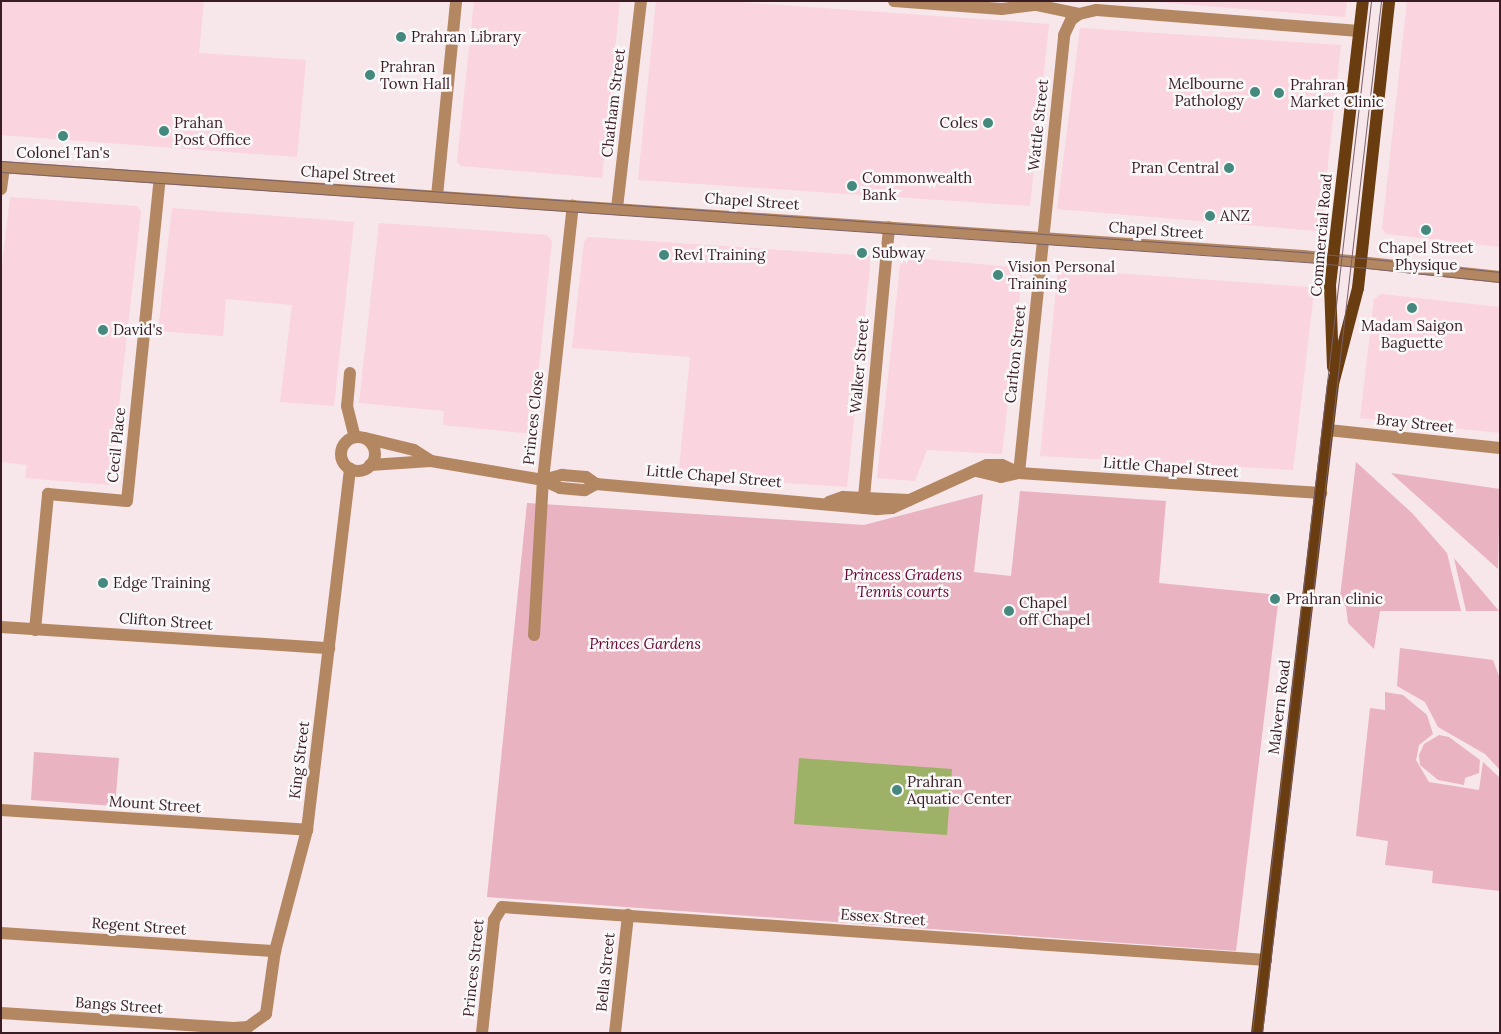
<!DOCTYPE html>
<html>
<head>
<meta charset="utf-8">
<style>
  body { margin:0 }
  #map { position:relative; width:1501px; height:1034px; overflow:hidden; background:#f7e6ea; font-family:Lora,serif }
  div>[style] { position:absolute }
  .built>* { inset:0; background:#fad4de }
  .green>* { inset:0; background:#e9b3c1 }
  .water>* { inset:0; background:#9db266 }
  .minor>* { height:12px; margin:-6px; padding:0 6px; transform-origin:6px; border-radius:6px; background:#b38762 }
  .minor>.ring { margin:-6px; padding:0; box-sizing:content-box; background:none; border:12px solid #b38762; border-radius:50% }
  .major>* { height:12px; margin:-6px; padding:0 6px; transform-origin:6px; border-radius:6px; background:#693d10 }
  .tram>* { height:1px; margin:-0.5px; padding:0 0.5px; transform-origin:0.5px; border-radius:0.5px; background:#7a6067 }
  .dots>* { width:14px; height:14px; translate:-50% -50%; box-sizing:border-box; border:2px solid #f8f8f8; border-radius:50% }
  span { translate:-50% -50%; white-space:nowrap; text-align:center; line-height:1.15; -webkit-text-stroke:5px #f8f8f8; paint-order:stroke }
  .poi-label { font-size:15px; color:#3a1c25 }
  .left { translate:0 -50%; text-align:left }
  .right { translate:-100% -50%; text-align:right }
  .street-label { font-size:15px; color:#3a1c25 }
  .park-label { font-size:15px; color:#690232; font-style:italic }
  .frame { position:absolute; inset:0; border:2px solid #3a1c25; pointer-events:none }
</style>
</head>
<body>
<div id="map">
  <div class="built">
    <div style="clip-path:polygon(1px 1px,204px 1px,199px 53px,306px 60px,297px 157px,1px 135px)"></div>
    <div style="clip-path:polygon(474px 1px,620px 1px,602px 178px,461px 166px,457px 162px)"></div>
    <div style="clip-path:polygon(656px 1px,725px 1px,1049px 24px,1030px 206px,638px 180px)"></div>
    <div style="clip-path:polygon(1146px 1px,1347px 1px,1345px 17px)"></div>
    <div style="clip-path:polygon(1407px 1px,1500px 1px,1500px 247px,1386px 234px,1382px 229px)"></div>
    <div style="clip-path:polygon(1080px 28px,1341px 45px,1321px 227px,1316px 231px,1057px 209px)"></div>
    <div style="clip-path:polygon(10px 197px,137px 206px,141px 211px,110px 485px,25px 478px,27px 465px,1px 462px,1px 274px)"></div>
    <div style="clip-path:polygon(172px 208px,354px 222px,334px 406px,280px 402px,292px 305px,226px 299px,223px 336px,158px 331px)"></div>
    <div style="clip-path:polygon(379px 223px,547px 235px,552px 241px,532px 434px,443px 425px,444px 411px,359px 403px)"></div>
    <div style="clip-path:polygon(588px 237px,871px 256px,847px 487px,738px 480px,738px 473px,679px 469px,690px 357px,572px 348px,584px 242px)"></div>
    <div style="clip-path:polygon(901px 257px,1023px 268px,1002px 454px,927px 450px,915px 481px,877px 478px)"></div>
    <div style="clip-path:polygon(1058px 269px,1309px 287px,1314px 292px,1293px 470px,1040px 456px)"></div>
    <div style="clip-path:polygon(1381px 294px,1500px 307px,1500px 433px,1360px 418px,1374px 299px)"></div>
  </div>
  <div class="green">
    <div style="clip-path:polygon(1356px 462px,1412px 513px,1447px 553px,1461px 611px,1380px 611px,1374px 649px,1348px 623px,1346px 607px,1340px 597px)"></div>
    <div style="clip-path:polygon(1391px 473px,1500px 489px,1498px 569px)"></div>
    <div style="clip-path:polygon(1020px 491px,1166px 501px,1159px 583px,1279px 595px,1236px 951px,487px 897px,527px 503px,864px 525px,983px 494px,974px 572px,1011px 576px)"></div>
    <div style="clip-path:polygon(1454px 558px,1499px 611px,1466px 611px)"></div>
    <div style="clip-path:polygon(1400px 648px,1493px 660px,1500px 679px,1500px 770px,1485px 754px,1438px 727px,1425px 702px,1397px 686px)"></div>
    <div style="clip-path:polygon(1385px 692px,1403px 695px,1427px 715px,1433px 734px,1419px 745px,1416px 760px,1429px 782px,1479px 790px,1483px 762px,1500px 778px,1500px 891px,1432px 883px,1433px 871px,1385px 865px,1388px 841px,1356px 836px,1370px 708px,1385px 710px)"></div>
    <div style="clip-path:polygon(1439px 735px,1449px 737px,1480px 760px,1479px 773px,1465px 778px,1464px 785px,1438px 780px,1420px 765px,1419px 755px,1424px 744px)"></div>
    <div style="clip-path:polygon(34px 752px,119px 758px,115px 806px,31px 800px)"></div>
  </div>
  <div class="water">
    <div style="clip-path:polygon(799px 758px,952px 769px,947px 835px,794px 824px)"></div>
  </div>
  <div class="minor">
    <div style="left:894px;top:1px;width:108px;rotate:4.2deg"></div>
    <div style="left:1002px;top:9px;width:34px;rotate:-7deg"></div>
    <div style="left:1036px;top:5px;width:44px;rotate:11.8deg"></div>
    <div style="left:1px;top:167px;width:1305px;rotate:3.91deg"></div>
    <div style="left:1303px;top:256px;width:198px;rotate:6.1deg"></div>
    <div style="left:1px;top:189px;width:22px;rotate:-82deg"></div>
    <div style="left:437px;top:196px;width:196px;rotate:-84.4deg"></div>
    <div style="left:617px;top:208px;width:208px;rotate:-83.4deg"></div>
    <div style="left:350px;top:373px;width:33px;rotate:95deg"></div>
    <div style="left:347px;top:406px;width:32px;rotate:76deg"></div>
    <div style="left:1328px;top:430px;width:173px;rotate:6deg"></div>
    <div class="ring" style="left:341px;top:437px;width:22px;height:22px"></div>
    <div style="left:365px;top:438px;width:50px;rotate:13.8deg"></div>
    <div style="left:414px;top:450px;width:20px;rotate:33deg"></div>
    <div style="left:370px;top:465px;width:61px;rotate:-3.8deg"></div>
    <div style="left:431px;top:461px;width:114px;rotate:9.6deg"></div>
    <div style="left:543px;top:480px;width:19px;rotate:25deg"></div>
    <div style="left:560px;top:488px;width:25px;rotate:5deg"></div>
    <div style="left:585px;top:490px;width:13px;rotate:-29deg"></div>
    <div style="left:976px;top:471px;width:26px;rotate:13deg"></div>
    <div style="left:1001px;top:477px;width:18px;rotate:-13deg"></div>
    <div style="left:1019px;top:473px;width:303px;rotate:3.8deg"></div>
    <div style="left:1019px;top:473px;width:440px;rotate:-84.1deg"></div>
    <div style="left:1064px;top:35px;width:17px;rotate:-65deg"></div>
    <div style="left:1071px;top:20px;width:10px;rotate:-37deg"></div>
    <div style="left:1079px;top:14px;width:18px;rotate:-13deg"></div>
    <div style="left:1097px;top:10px;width:263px;rotate:4.6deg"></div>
    <div style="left:543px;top:480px;width:20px;rotate:-15deg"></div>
    <div style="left:562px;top:475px;width:24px;rotate:5deg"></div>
    <div style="left:586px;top:477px;width:12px;rotate:35deg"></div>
    <div style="left:596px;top:484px;width:283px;rotate:5.1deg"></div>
    <div style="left:878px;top:509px;width:14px;rotate:-4deg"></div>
    <div style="left:892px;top:508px;width:104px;rotate:-24.4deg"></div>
    <div style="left:987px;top:465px;width:15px"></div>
    <div style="left:1002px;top:465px;width:19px;rotate:25deg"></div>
    <div style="left:829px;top:502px;width:15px;rotate:-20deg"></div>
    <div style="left:843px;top:497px;width:66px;rotate:2.6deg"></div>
    <div style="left:863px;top:508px;width:282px;rotate:-84.7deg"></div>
    <div style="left:1px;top:627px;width:329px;rotate:3.7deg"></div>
    <div style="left:35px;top:630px;width:137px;rotate:-84.5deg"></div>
    <div style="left:48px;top:494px;width:79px;rotate:5.1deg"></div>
    <div style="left:127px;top:501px;width:325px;rotate:-84.2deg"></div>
    <div style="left:534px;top:635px;width:155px;rotate:-86.7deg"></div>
    <div style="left:543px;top:480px;width:276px;rotate:-83.8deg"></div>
    <div style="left:1px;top:810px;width:307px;rotate:3.7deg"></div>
    <div style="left:1px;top:933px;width:275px;rotate:3.8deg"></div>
    <div style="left:1px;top:1013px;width:233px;rotate:3.7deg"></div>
    <div style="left:234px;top:1028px;width:14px;rotate:-4deg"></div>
    <div style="left:248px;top:1027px;width:22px;rotate:-36deg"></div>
    <div style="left:266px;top:1014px;width:64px;rotate:-81.9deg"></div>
    <div style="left:275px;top:951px;width:125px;rotate:-75.2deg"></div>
    <div style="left:307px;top:830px;width:364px;rotate:-83.2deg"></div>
    <div style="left:482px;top:1033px;width:114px;rotate:-83.9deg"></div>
    <div style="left:494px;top:920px;width:15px;rotate:-58deg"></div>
    <div style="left:502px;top:907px;width:766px;rotate:3.97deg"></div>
    <div style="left:615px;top:1033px;width:119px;rotate:-83.7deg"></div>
  </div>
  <div class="major">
    <div style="left:1333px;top:367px;width:82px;rotate:-92.1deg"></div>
    <div style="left:1330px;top:285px;width:286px;rotate:-83.4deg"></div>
    <div style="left:1257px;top:1033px;width:653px;rotate:-83.32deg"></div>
    <div style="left:1333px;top:384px;width:99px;rotate:-75.4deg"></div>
    <div style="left:1358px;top:288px;width:289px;rotate:-83.8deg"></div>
  </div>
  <div class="tram">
    <div style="left:1px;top:161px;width:1305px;rotate:4deg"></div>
    <div style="left:1303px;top:252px;width:198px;rotate:5.8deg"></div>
    <div style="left:1px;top:172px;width:1321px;rotate:3.95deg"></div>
    <div style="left:1319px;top:263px;width:182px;rotate:6deg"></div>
    <div style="left:1252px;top:1033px;width:1039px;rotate:-83.42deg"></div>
    <div style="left:1262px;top:1033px;width:1039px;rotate:-83.42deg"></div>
  </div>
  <div class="dots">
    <div style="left:401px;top:37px;background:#45897e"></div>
    <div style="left:370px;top:75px;background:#45897e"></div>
    <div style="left:1255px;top:92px;background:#45897e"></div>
    <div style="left:1279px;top:93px;background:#45897e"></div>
    <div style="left:988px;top:123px;background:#45897e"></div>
    <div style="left:164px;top:131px;background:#45897e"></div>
    <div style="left:63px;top:136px;background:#45897e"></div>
    <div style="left:1229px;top:168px;background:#45897e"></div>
    <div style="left:852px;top:186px;background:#45897e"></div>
    <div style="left:1210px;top:216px;background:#45897e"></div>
    <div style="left:1426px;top:230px;background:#45897e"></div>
    <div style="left:862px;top:253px;background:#45897e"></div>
    <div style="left:664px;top:255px;background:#45897e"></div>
    <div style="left:998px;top:275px;background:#45897e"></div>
    <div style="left:1412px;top:308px;background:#45897e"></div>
    <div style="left:103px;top:330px;background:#45897e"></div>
    <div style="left:103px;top:583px;background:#45897e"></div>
    <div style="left:1275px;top:599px;background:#45897e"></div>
    <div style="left:1009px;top:611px;background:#45897e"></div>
    <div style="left:897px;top:790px;background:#45897e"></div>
  </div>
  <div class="poi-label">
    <span class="left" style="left:411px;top:37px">Prahran Library</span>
    <span class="left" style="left:380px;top:75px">Prahran<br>Town Hall</span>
    <span class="right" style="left:1244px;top:92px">Melbourne<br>Pathology</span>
    <span class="left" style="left:1290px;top:93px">Prahran<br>Market Clinic</span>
    <span class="left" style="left:174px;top:131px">Prahan<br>Post Office</span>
    <span class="right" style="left:978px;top:123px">Coles</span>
    <span style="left:63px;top:153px">Colonel Tan's</span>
    <span class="right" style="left:1219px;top:168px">Pran Central</span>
    <span class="left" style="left:862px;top:186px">Commonwealth<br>Bank</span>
    <span class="left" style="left:1220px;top:216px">ANZ</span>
    <span style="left:1426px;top:256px">Chapel Street<br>Physique</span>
    <span class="left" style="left:872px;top:253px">Subway</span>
    <span class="left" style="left:674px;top:255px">Revl Training</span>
    <span class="left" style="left:1008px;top:275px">Vision Personal<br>Training</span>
    <span style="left:1412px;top:334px">Madam Saigon<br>Baguette</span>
    <span class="left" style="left:113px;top:330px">David's</span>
    <span class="left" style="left:113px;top:583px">Edge Training</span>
    <span class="left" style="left:1286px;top:599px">Prahran clinic</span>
    <span class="left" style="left:1019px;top:611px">Chapel<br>off Chapel</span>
    <span class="left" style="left:907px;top:790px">Prahran<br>Aquatic Center</span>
  </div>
  <div class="street-label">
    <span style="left:613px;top:103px;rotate:-83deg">Chatham Street</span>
    <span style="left:1038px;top:125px;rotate:-84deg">Wattle Street</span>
    <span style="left:348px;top:174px;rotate:4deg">Chapel Street</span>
    <span style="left:752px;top:201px;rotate:4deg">Chapel Street</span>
    <span style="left:1156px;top:230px;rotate:4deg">Chapel Street</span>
    <span style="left:1321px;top:235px;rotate:-85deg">Commercial Road</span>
    <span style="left:1015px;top:354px;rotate:-84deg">Carlton Street</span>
    <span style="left:859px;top:366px;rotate:-85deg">Walker Street</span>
    <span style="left:533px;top:418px;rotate:-84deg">Princes Close</span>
    <span style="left:1415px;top:423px;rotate:6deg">Bray Street</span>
    <span style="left:116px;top:445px;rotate:-84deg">Cecil Place</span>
    <span style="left:1171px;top:467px;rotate:4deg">Little Chapel Street</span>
    <span style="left:714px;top:476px;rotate:5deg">Little Chapel Street</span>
    <span style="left:166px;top:621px;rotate:4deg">Clifton Street</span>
    <span style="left:1279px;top:707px;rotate:-83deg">Malvern Road</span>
    <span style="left:299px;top:760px;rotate:-83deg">King Street</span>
    <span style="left:155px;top:804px;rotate:4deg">Mount Street</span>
    <span style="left:883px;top:917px;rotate:4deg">Essex Street</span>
    <span style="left:139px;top:926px;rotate:4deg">Regent Street</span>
    <span style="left:473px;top:968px;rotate:-84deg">Princes Street</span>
    <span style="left:605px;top:972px;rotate:-84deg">Bella Street</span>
    <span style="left:119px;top:1005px;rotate:4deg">Bangs Street</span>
  </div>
  <div class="park-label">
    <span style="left:903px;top:583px">Princess Gradens<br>Tennis courts</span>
    <span style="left:645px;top:644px">Princes Gardens</span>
  </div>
  <div class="frame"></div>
</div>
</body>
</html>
